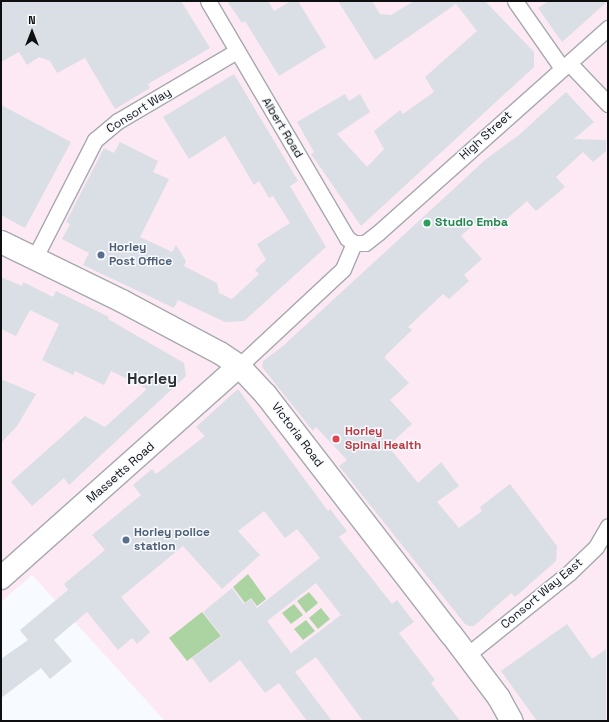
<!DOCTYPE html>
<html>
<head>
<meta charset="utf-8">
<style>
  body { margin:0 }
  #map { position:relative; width:609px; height:722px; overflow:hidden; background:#f7fafe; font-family:"Space Grotesk",sans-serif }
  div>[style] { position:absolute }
  .commercial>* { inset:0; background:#fde9f3 }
  .green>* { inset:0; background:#acd4a2 }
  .building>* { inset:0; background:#dadee5 }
  .roads { filter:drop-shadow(1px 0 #a6a9b0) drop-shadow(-1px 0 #a6a9b0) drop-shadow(0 1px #a6a9b0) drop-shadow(0 -1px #a6a9b0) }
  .street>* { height:15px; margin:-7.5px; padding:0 7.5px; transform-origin:7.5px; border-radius:7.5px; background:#fff }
  .secondary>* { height:22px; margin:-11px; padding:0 11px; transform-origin:11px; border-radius:11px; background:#fff }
  .dots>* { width:11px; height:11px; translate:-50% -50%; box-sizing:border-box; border:2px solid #f7fafe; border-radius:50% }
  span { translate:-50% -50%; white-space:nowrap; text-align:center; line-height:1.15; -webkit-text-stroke:3px #f7fafe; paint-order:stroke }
  .street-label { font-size:12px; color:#0e0f11 }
  .leisure-label { font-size:12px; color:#27864d; font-weight:700 }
  .left { translate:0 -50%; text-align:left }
  .service-label { font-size:12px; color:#4e5e75; font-weight:700 }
  .health-label { font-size:12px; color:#be3a42; font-weight:700 }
  .district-label { font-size:16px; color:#2b2e33; font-weight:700 }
  .frame { position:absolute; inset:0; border:2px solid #0e0f11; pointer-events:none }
  .north { position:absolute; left:12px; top:12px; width:40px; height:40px; -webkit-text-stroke:3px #f7fafe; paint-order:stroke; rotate:0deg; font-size:11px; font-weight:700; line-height:16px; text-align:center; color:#0e0f11 }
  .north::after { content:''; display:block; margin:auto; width:14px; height:18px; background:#0e0f11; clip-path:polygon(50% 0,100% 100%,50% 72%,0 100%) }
</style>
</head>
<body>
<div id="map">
  <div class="commercial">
    <div style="clip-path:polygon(1px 1px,608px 1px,608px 721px,165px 721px,32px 575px,1px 602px)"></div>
  </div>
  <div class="green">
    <div style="clip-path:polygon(248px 574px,266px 599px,257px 606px,251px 598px,245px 603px,233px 587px)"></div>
    <div style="clip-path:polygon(309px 592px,318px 603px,306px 613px,297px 601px)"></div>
    <div style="clip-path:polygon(294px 604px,303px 615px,291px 624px,282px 613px)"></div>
    <div style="clip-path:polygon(321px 608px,330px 619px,318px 629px,309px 618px)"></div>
    <div style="clip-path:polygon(202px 612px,221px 636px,187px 661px,169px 638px)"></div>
    <div style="clip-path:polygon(306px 620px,315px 631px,303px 640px,294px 629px)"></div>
  </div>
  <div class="building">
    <div style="clip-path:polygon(1px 1px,181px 1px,210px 48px,148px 84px,150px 88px,115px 109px,85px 58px,57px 73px,50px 61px,39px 57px,27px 65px,19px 52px,1px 62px)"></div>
    <div style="clip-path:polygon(227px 1px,268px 1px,274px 11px,291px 1px,298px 1px,326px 47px,279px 76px,245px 21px,242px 23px)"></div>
    <div style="clip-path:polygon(338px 1px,372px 1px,380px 14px,391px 15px,414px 1px,485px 1px,534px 52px,534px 67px,361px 226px,311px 154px,314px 152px,297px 122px,345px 94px,349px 101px,360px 94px,370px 112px,337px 134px,367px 167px,384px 149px,374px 131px,400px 110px,403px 114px,434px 92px,425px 77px,477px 31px,456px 4px,375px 60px)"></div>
    <div style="clip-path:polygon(549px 1px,608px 1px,562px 42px,538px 8px)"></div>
    <div style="clip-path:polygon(234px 74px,298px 181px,290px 186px,326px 247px,244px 321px,225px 322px,178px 300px,174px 308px,83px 265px,89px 253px,62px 239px,70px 224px,66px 222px,104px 148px,114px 153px,120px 142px,158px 161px,153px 172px,169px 179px,140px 237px,172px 252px,176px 245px,186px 261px,184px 266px,217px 283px,219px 293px,232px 299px,259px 274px,255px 270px,266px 260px,257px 244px,290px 223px,273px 196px,269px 198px,259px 181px,254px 185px,225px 136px,189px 159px,163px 117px)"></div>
    <div style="clip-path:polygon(566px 92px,594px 122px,574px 139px,606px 140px,606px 151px,593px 162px,583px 152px,556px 177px,565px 187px,536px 211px,527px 201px,494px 230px,482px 217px,461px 236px,482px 259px,464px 275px,469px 281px,449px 299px,443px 294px,408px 327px,412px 330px,386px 355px,385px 358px,409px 383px,390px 400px,412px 424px,388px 446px,418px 483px,441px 462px,459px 486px,437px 502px,459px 528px,482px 511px,480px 507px,510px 484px,557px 546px,556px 561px,515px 597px,511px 593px,474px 626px,469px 626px,465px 624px,339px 466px,347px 460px,316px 427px,313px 431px,262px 367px,263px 361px,283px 346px,485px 160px,519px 135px)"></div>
    <div style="clip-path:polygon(1px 105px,71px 142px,25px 228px,1px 215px)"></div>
    <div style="clip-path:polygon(1px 277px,22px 286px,23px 282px,53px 297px,56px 291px,109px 317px,108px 319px,184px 363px,186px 376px,69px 485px,64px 478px,32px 506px,11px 482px,85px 416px,105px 427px,147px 389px,111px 371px,104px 385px,75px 371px,73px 375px,42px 360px,59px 324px,30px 310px,16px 336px,1px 329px)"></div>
    <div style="clip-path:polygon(1px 379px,36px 394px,17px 426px,1px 443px)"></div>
    <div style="clip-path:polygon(evenodd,238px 389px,328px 511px,330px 509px,347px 531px,339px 537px,392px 604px,397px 600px,414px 622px,399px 633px,435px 680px,431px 683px,460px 721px,363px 721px,316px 657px,295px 672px,332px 721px,307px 721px,279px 683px,265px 693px,240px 660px,210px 683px,192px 658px,222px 636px,203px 612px,232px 588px,244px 604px,251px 599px,257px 608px,320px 558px,297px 529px,285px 538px,264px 511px,238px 531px,260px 555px,222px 589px,183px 546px,121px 597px,150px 632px,137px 644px,132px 638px,118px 650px,87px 612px,54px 640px,72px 661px,50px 679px,41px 668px,1px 698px,1px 659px,28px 640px,20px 630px,68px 590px,64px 584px,105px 550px,92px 535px,141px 495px,133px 485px,152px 469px,156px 474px,205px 436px,196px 427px,238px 389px,316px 583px,341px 615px,291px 653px,267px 621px,316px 583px)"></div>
    <div style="clip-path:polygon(567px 624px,592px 659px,606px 649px,606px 721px,537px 721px,501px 671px)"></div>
  </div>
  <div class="roads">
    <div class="street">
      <div style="left:208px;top:1px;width:275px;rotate:59.6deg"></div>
      <div style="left:347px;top:238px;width:9px;rotate:36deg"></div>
      <div style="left:354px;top:243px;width:11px"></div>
      <div style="left:365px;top:243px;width:18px;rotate:-38deg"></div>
      <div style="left:379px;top:232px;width:307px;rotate:-41.7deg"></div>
      <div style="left:515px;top:1px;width:82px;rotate:55deg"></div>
      <div style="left:569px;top:63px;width:57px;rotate:46.4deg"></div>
      <div style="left:34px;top:259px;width:134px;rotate:-62.9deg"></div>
      <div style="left:95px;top:140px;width:30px;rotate:-40deg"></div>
      <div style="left:118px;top:121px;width:138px;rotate:-30.5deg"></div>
      <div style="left:239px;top:366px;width:142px;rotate:-43deg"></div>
      <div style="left:343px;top:269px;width:28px;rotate:-67deg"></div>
      <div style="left:467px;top:655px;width:131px;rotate:-38.8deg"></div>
      <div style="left:569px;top:573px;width:37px;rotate:-44deg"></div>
      <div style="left:596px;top:547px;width:24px;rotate:-60deg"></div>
    </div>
    <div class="secondary">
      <div style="left:1px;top:242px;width:135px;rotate:26deg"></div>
      <div style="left:122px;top:301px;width:111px;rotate:28deg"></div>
      <div style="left:220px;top:353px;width:23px;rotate:34deg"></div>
      <div style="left:239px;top:366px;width:40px;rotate:47deg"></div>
      <div style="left:266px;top:395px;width:302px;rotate:52.3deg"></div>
      <div style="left:451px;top:634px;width:80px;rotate:53.1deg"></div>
      <div style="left:499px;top:698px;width:26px;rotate:61deg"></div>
      <div style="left:1px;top:578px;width:319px;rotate:-41.7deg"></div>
    </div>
  </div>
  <div class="dots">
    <div style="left:427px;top:223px;background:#2e9e5b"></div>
    <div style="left:101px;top:255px;background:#5c6f8a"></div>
    <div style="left:336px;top:439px;background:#e0444e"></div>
    <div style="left:126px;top:540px;background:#5c6f8a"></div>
  </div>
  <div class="street-label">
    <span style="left:139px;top:111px;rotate:-32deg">Consort Way</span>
    <span style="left:282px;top:128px;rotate:59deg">Albert Road</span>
    <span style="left:486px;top:136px;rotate:-42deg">High Street</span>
    <span style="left:297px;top:435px;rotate:53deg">Victoria Road</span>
    <span style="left:121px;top:473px;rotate:-41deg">Massetts Road</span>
    <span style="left:542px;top:594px;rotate:-40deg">Consort Way East</span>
  </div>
  <div class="leisure-label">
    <span class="left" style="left:435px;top:223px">Studio Emba</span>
  </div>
  <div class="service-label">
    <span class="left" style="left:109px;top:255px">Horley<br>Post Office</span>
    <span class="left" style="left:134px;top:540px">Horley police<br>station</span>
  </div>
  <div class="health-label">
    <span class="left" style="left:345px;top:439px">Horley<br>Spinal Health</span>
  </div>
  <div class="district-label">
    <span style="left:152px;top:379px">Horley</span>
  </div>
  <div class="frame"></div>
  <div class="north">N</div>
</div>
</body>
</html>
